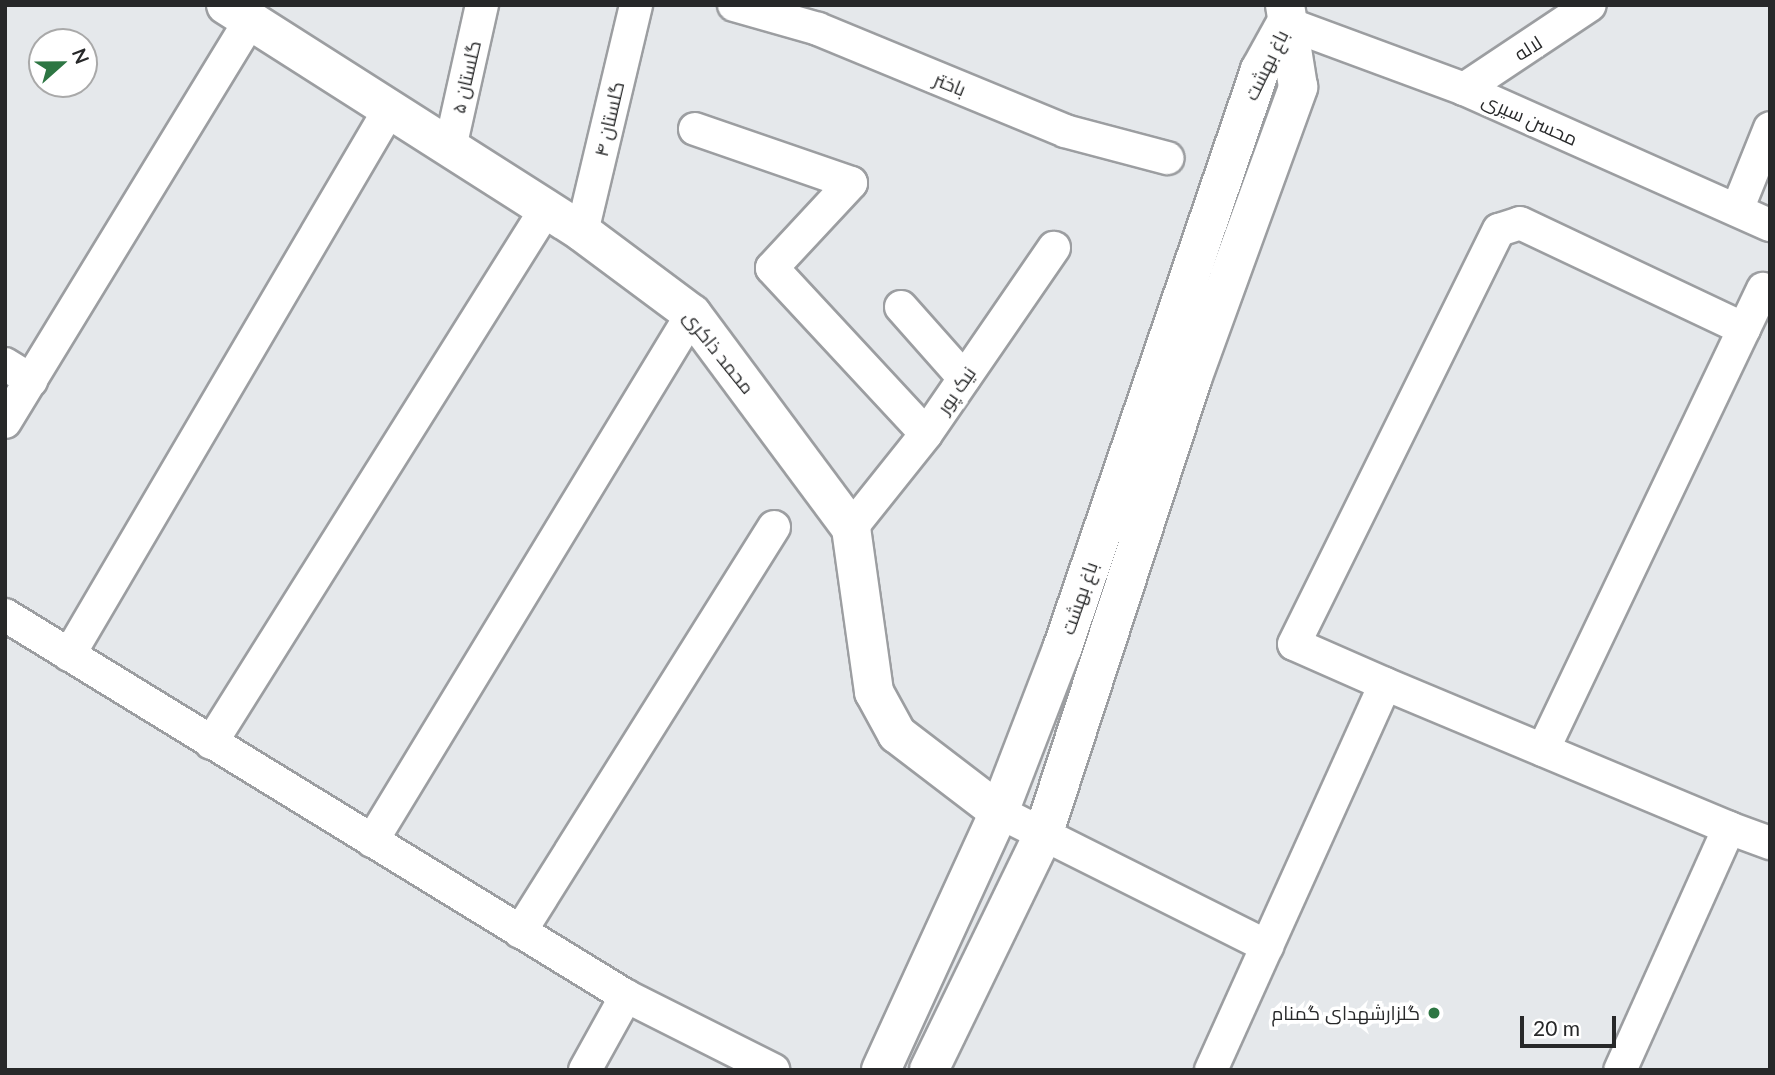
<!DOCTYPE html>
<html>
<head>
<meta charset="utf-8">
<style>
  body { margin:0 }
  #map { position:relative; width:1775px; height:1075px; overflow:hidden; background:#e5e8eb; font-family:Lato,Cairo,sans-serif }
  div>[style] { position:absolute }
  .roads { filter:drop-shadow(2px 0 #9c9ea1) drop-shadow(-2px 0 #9c9ea1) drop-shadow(0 2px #9c9ea1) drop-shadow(0 -2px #9c9ea1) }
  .minor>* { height:32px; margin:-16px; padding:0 16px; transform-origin:16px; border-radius:16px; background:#fff }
  .tertiary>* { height:38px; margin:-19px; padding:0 19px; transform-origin:19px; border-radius:19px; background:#fff }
  .dots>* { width:19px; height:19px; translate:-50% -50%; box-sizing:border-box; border:4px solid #fff; border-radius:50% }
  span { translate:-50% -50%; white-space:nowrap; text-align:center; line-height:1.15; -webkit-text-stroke:7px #fff; paint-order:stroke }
  .street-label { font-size:19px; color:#272829 }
  .poi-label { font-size:19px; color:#272829 }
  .right { translate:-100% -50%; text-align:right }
  .frame { position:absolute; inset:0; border:7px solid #272829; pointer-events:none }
  .north { position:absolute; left:28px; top:28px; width:70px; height:70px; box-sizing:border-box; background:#fff; border:2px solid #a9a9a9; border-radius:50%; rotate:69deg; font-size:19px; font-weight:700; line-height:28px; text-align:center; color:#272829 }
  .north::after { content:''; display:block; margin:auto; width:24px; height:32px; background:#2d7643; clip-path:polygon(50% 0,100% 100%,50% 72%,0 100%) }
  .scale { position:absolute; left:1520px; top:1016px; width:96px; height:32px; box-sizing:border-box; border:4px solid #272829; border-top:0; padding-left:9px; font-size:21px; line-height:24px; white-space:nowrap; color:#272829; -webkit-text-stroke:5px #fff; paint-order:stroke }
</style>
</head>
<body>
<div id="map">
  <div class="roads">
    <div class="minor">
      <div style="left:734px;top:5px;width:87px;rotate:15.9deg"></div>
      <div style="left:818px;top:29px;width:267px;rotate:22.4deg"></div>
      <div style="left:1065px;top:131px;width:106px;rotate:14.8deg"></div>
      <div style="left:1286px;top:23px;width:190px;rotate:20.3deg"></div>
      <div style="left:1464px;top:89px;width:335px;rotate:24deg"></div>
      <div style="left:1464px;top:89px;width:151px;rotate:-33.7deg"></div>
      <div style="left:695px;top:129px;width:165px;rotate:19.1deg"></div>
      <div style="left:851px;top:183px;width:116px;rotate:132.9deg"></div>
      <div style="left:772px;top:268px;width:226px;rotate:47.1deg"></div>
      <div style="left:450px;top:148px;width:147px;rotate:-77.4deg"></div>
      <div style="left:1737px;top:210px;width:88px;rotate:-68.1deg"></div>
      <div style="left:582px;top:232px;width:233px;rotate:-76.6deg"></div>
      <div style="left:901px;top:307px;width:95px;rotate:48.4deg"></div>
      <div style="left:5px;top:364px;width:31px;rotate:32deg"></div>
      <div style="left:5px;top:422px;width:470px;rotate:-58.6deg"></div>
      <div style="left:851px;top:528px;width:120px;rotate:-51.4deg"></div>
      <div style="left:926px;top:434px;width:226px;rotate:-55.5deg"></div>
      <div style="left:5px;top:615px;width:729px;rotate:31.53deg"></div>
      <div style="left:626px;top:996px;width:165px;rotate:26.7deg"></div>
      <div style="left:69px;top:655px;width:632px;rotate:-59.58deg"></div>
      <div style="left:1385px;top:684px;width:99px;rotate:-156.3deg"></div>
      <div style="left:1294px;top:644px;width:462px;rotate:-63.7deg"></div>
      <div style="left:1499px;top:230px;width:22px;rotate:-18deg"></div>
      <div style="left:1520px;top:223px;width:248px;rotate:25.3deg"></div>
      <div style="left:211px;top:743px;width:630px;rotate:-57.9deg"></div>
      <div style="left:1543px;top:750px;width:511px;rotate:-64.49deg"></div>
      <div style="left:999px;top:812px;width:300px;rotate:26.6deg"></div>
      <div style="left:1729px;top:828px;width:44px;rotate:20.1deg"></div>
      <div style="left:372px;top:841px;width:617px;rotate:-58.73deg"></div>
      <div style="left:520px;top:932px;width:478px;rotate:-57.9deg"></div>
      <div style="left:585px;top:1070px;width:85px;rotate:-61deg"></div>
      <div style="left:1211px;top:1070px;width:423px;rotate:-65.7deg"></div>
      <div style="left:1385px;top:684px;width:373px;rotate:22.7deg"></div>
      <div style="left:1729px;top:828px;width:265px;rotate:114.2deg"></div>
    </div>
    <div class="tertiary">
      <div style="left:226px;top:5px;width:422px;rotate:32.5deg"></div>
      <div style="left:582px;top:232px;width:137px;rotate:36.7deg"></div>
      <div style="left:692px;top:314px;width:267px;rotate:53.4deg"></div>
      <div style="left:851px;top:528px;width:166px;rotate:82deg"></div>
      <div style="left:874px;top:692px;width:48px;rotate:61.3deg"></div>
      <div style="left:897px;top:734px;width:128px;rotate:37.4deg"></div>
      <div style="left:881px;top:1070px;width:284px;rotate:-65.4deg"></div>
      <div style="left:999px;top:812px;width:175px;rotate:-68.9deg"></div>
      <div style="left:1062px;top:649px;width:612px;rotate:-71.12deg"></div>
      <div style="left:1260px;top:70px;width:54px;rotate:-61deg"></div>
      <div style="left:929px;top:1070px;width:261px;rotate:-64.1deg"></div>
      <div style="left:1043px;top:835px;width:480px;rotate:-71.9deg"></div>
      <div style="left:1192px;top:379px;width:311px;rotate:-70deg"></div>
      <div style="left:1298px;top:87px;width:83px;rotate:-99deg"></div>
    </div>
  </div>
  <div class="dots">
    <div style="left:1434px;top:1013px;background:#2d7643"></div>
  </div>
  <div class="street-label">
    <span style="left:1528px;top:48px;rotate:-32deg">لاله</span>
    <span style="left:1266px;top:65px;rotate:-64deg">باغ بهشت</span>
    <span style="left:466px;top:77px;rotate:-77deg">گلستان ۵</span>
    <span style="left:950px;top:84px;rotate:22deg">باختر</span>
    <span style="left:609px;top:119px;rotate:-77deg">گلستان ۴</span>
    <span style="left:1530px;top:119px;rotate:24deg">محسن سیری</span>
    <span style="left:719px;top:352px;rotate:51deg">محمد ذاکری</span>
    <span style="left:956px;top:390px;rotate:-55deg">نیک پور</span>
    <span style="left:1079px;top:598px;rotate:-71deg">باغ بهشت</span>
  </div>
  <div class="poi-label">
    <span class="right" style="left:1420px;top:1013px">گلزارشهدای گمنام</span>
  </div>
  <div class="frame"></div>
  <div class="north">N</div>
  <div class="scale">20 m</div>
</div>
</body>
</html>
